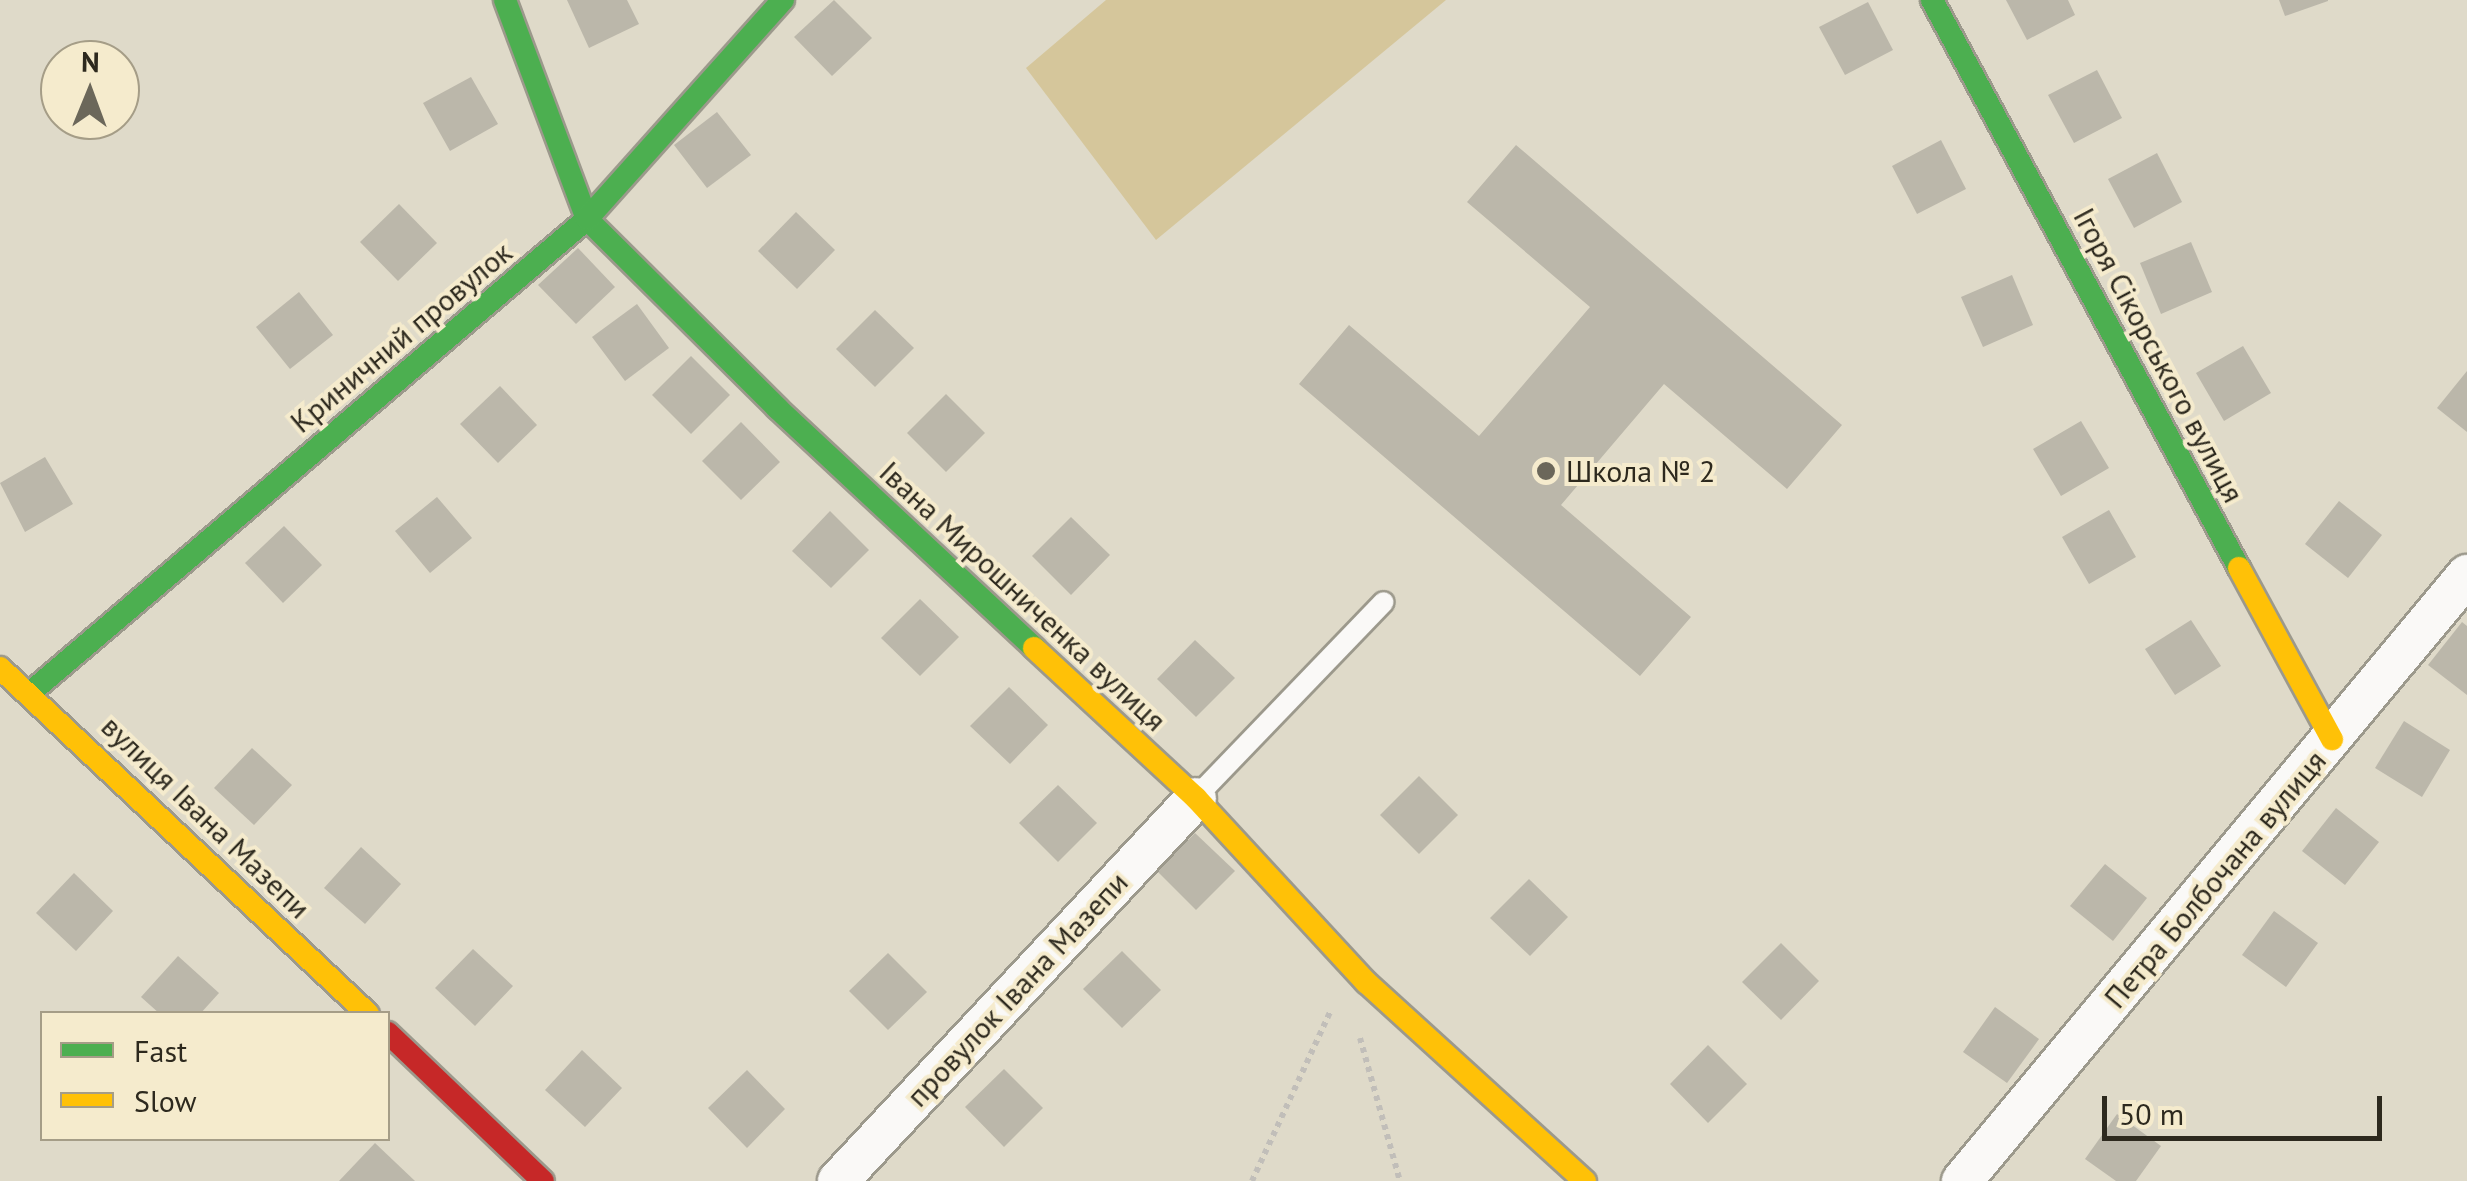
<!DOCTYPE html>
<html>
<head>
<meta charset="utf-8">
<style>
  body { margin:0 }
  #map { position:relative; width:2467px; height:1181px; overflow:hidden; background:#dfdac9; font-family:"PT Sans",sans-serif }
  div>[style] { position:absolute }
  .green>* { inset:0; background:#d5c69b }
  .building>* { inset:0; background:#bbb7aa }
  .path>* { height:6px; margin-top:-3px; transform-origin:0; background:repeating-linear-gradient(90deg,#c1beb9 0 5px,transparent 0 10px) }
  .roads { filter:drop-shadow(2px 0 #9c998c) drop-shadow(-2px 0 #9c998c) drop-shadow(0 2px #9c998c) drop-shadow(0 -2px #9c998c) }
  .lane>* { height:20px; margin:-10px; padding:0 10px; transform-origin:10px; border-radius:10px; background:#faf9f7 }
  .street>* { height:40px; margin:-20px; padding:0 20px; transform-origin:20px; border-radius:20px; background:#faf9f7 }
  .fast>* { height:22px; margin:-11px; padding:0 11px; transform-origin:11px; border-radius:11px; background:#4caf50 }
  .slow>* { height:22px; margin:-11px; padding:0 11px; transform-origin:11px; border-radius:11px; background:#ffc107 }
  .jam>* { height:22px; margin:-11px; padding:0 11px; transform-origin:11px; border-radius:11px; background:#c62828 }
  .dots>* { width:28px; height:28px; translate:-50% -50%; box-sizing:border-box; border:5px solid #f5ebcd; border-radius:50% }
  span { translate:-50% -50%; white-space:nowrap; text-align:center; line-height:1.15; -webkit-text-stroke:8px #f5ebcd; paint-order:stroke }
  .street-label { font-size:30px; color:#2d291e }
  .poi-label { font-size:30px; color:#2d291e }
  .left { translate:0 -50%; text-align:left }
  .legend { position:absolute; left:40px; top:1011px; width:350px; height:130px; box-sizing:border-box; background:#f5ebcd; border:2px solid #a59d87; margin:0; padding:12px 18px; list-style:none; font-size:30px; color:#2d291e }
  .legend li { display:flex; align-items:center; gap:20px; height:50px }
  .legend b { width:50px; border:2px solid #a59d87 }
  .north { position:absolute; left:40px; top:40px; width:100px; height:100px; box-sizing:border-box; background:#f5ebcd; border:2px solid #a59d87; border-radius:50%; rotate:1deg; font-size:28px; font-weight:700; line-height:40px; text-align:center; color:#2d291e }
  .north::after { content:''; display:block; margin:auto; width:35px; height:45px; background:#6b675a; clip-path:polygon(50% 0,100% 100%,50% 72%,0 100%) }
  .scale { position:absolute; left:2102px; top:1096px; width:280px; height:45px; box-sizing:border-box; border:5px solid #2d291e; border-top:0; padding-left:12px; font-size:30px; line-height:35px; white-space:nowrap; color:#2d291e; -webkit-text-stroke:8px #f5ebcd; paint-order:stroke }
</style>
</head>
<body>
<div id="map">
  <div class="green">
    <div style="clip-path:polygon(1106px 0,1446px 0,1156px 240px,1026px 68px)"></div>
  </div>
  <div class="building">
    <div style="clip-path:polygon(567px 0,627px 0,639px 24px,589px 48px)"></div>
    <div style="clip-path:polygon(834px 0,872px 38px,832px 76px,794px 37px)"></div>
    <div style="clip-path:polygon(2006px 0,2068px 0,2075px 15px,2027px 40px)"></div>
    <div style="clip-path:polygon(2279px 0,2328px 0,2328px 1px,2285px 16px)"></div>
    <div style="clip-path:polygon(1868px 2px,1893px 50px,1845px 75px,1819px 27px)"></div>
    <div style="clip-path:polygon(2097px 70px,2122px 118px,2074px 143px,2048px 95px)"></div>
    <div style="clip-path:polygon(471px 77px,498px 124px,450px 151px,423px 103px)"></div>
    <div style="clip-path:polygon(717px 112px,751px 155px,707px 188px,674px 145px)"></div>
    <div style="clip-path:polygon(1941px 140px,1966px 189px,1917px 214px,1892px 166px)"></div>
    <div style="clip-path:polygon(1516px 145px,1842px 425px,1787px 489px,1664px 384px,1561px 505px,1691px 617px,1640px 676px,1299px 384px,1349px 325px,1479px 436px,1590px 307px,1467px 202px)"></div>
    <div style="clip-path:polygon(2157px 153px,2182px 202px,2134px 228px,2108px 179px)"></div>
    <div style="clip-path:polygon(399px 204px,437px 243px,398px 281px,360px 242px)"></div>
    <div style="clip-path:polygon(796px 212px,835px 250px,797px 289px,758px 251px)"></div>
    <div style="clip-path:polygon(2191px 242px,2212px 292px,2161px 314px,2140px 263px)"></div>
    <div style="clip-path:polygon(578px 248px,615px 287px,576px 324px,538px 285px)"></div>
    <div style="clip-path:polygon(2012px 275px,2033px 325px,1983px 347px,1961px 297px)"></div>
    <div style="clip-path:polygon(299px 292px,333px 335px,290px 369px,256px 327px)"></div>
    <div style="clip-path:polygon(637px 304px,669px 348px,625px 381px,592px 337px)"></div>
    <div style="clip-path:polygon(875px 310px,914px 348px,875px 387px,836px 349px)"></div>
    <div style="clip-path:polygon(2243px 346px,2271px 393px,2224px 421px,2196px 373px)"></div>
    <div style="clip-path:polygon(691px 356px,730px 395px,691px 434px,652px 395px)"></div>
    <div style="clip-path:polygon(2467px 371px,2467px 432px,2437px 408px)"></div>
    <div style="clip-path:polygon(500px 386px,537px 425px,498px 463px,460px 424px)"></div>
    <div style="clip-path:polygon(946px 394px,985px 433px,946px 472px,907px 433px)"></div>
    <div style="clip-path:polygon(2081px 421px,2109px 468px,2061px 496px,2033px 449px)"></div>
    <div style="clip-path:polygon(741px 422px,780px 462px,741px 500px,702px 461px)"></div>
    <div style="clip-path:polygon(45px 457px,73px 504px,25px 532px,0 483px)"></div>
    <div style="clip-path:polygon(437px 497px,472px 538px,430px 573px,395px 531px)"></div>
    <div style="clip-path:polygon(2339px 501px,2382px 535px,2348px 578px,2305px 544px)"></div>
    <div style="clip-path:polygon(2109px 510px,2136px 557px,2089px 584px,2062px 537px)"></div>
    <div style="clip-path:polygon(830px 511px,869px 550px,831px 588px,792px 551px)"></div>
    <div style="clip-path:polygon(1071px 517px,1110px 555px,1071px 595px,1032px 556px)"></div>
    <div style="clip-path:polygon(284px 526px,322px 565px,283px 603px,245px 563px)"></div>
    <div style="clip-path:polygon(920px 599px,959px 637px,920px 676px,881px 638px)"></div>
    <div style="clip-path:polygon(2191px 620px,2221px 666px,2175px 695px,2145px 649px)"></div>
    <div style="clip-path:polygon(2462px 622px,2467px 626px,2467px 695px,2428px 665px)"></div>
    <div style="clip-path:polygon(1195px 640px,1235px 678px,1196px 717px,1157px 679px)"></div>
    <div style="clip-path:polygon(1009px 687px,1048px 725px,1010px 764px,970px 726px)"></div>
    <div style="clip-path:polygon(2404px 721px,2450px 750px,2422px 797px,2375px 768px)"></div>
    <div style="clip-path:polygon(252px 748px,292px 785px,254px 825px,214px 788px)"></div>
    <div style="clip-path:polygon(1419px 776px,1458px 815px,1419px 854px,1380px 815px)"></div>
    <div style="clip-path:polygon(1058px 785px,1097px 823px,1058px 862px,1019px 823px)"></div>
    <div style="clip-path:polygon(2336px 808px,2379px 842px,2345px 885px,2302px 851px)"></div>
    <div style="clip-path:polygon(1195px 833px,1235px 871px,1196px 910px,1157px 871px)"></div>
    <div style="clip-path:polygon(361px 847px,401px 884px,365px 924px,324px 888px)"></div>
    <div style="clip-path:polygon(2105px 864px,2147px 898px,2113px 941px,2070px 906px)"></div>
    <div style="clip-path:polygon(74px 873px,113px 911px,76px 951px,36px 913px)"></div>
    <div style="clip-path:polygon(1529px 879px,1568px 917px,1530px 956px,1490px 918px)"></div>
    <div style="clip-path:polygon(2274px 911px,2318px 943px,2286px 987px,2242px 955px)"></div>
    <div style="clip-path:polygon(1781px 943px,1819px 981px,1781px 1020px,1742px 982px)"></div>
    <div style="clip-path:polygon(473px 949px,513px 986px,475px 1026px,435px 988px)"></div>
    <div style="clip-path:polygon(1122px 951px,1161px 990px,1122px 1028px,1083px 989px)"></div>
    <div style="clip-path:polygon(888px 953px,927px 992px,888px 1030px,849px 991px)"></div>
    <div style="clip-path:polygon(178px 956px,219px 993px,200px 1014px,160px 1014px,141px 997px)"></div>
    <div style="clip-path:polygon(1995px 1007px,2039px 1039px,2007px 1083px,1963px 1052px)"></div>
    <div style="clip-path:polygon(1708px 1045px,1747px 1084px,1708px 1123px,1670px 1084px)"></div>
    <div style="clip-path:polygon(582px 1050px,622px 1088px,585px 1127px,545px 1090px)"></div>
    <div style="clip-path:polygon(1004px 1069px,1043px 1108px,1004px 1147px,965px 1107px)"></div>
    <div style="clip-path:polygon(747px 1070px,785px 1109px,747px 1148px,708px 1108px)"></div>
    <div style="clip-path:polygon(2117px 1114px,2161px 1146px,2136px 1181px,2116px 1181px,2085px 1159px)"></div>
    <div style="clip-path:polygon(375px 1143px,415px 1181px,339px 1181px)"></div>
  </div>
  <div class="path">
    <div style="left:1360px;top:1038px;width:148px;rotate:74.4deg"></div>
    <div style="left:1252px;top:1181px;width:188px;rotate:-65.2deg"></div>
  </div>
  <div class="roads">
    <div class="lane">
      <div style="left:1197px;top:796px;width:269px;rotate:-46.1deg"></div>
    </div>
    <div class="street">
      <div style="left:838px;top:1181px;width:524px;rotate:-46.93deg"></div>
      <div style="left:1962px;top:1181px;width:789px;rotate:-50.19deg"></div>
    </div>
    <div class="fast">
      <div style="left:505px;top:0;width:234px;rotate:69.5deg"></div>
      <div style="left:587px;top:219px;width:268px;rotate:44.8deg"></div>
      <div style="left:777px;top:408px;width:352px;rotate:43deg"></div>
      <div style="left:1932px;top:0;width:646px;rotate:61.61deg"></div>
      <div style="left:31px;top:692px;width:730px;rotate:-40.39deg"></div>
      <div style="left:587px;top:219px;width:294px;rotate:-48.2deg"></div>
    </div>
    <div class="slow">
      <div style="left:2239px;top:568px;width:195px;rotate:61.5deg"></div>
      <div style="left:1034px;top:648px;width:221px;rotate:42.8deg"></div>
      <div style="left:1196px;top:798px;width:251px;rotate:47.3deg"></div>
      <div style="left:1366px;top:982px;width:296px;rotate:42.3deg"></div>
      <div style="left:0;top:668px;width:505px;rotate:43.24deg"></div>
    </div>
    <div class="jam">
      <div style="left:388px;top:1033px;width:214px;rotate:43.7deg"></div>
    </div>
  </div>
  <div class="dots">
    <div style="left:1546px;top:471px;background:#6b675a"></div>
  </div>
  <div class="street-label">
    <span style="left:401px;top:337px;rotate:-40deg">Криничний провулок</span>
    <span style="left:2159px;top:355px;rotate:62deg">Ігоря Сікорського вулиця</span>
    <span style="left:1023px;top:596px;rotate:43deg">Івана Мирошниченка вулиця</span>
    <span style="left:206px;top:817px;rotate:44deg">вулиця Івана Мазепи</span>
    <span style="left:2215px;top:879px;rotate:-50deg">Петра Болбочана вулиця</span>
    <span style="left:1017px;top:989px;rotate:-47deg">провулок Івана Мазепи</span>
  </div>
  <div class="poi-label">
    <span class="left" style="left:1566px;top:471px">Школа № 2</span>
  </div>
  <ul class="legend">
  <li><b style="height:12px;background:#4caf50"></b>Fast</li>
  <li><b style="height:12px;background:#ffc107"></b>Slow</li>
  </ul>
  <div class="north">N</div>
  <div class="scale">50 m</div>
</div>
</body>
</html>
